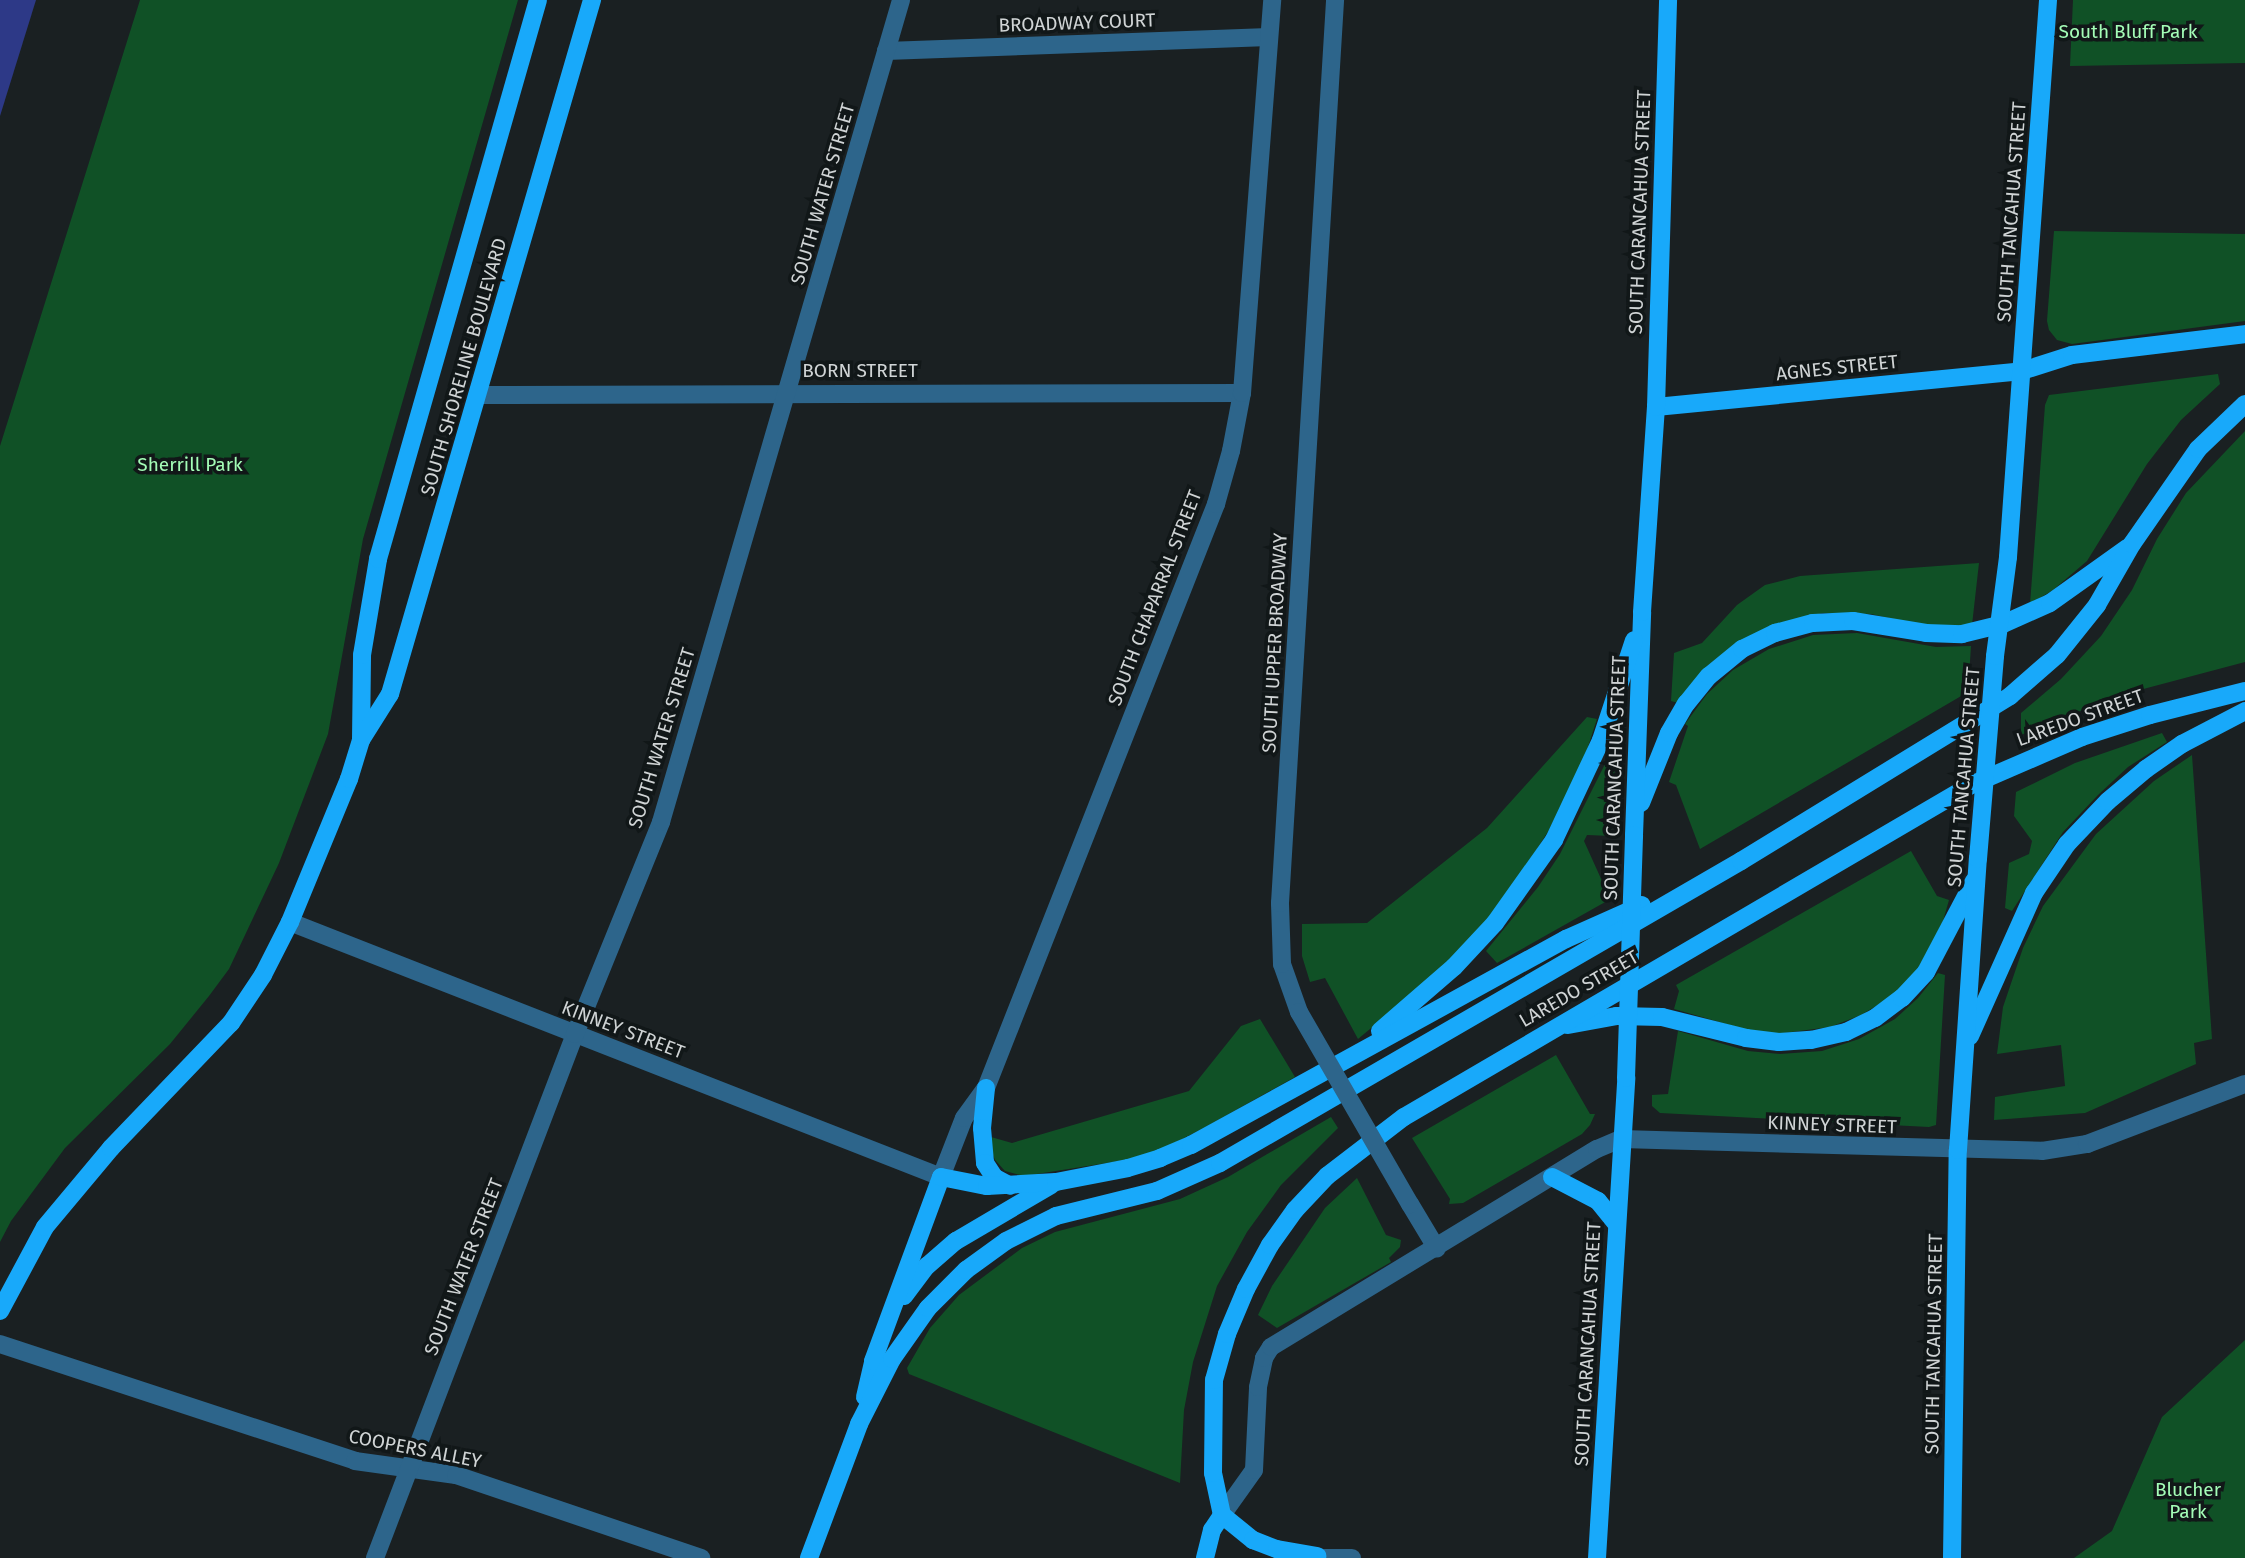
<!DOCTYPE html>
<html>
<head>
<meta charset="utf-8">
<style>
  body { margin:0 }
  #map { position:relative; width:2245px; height:1558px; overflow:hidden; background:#1a2022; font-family:"Fira Sans",sans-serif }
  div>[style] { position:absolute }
  .green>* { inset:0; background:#105126 }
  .water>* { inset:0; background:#2d3987 }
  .minor>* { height:18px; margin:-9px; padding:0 9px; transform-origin:9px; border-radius:9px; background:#2d658b }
  .major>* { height:18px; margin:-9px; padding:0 9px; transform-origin:9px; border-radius:9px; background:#18a9fa }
  .minor-bridge>* { height:18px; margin:-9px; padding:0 9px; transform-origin:9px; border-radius:9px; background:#2d658b }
  .major-bridge>* { height:18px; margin:-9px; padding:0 9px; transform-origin:9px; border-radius:9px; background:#18a9fa }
  span { translate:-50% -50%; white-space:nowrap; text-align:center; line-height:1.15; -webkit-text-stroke:7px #111718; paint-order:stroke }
  .street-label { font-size:19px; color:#d0d4d5 }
  .park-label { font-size:19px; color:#a4fdb7 }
</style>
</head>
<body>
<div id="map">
  <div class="green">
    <div style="clip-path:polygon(140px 0,518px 0,363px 539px,328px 734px,279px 863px,229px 969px,209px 996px,170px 1044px,65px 1148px,11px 1221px,0 1242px,0 446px)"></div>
    <div style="clip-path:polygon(2073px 0,2245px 0,2245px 63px,2070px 66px)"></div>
    <div style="clip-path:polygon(2054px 231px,2245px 234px,2245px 321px,2072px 344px,2057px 340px,2049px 330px,2047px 321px)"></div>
    <div style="clip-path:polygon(2218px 374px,2220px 384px,2181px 420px,2147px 464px,2087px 561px,2053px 590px,2030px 604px,2045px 405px,2049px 395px)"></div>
    <div style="clip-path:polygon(2245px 431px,2245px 662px,2117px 696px,2021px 735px,2021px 713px,2061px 679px,2101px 636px,2132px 590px,2157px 539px,2186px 493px)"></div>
    <div style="clip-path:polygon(1979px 563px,1972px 625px,1939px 629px,1871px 614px,1823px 613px,1777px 624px,1739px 642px,1707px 666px,1678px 703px,1671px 701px,1674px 653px,1702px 643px,1737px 605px,1765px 585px,1800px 576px)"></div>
    <div style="clip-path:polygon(1857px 633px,1936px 647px,1971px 646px,1968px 692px,1700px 849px,1676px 785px,1669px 782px,1688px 726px,1685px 724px,1707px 694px,1733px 670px,1769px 649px,1813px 635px)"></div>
    <div style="clip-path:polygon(1587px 717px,1597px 719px,1585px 756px,1549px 830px,1500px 907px,1442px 969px,1358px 1039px,1325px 978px,1310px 982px,1302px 956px,1302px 924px,1367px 923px,1487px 828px)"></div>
    <div style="clip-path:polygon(2162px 733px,2167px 742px,2128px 767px,2098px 795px,2063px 832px,2012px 911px,2005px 908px,2009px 863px,2029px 854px,2032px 841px,2014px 816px,2016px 792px,2075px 763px)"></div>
    <div style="clip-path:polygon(2192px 755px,2212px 1039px,2194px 1043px,2196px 1064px,2085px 1113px,1994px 1120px,1995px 1097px,2065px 1086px,2061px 1045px,1997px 1054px,2003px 1007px,2023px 948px,2043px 906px,2096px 834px,2154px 781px)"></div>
    <div style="clip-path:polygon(1607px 760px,1615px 761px,1611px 836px,1587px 835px,1584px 841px,1607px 892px,1607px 901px,1497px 963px,1486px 951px,1538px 887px,1560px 854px)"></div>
    <div style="clip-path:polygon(1911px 851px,1937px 896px,1949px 900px,1943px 921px,1926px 957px,1907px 983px,1886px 1000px,1861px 1015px,1830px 1027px,1777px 1034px,1747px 1030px,1674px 1009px,1679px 991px,1676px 985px)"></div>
    <div style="clip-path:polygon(1938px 973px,1945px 975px,1936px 1125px,1929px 1127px,1660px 1113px,1652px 1106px,1652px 1095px,1668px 1094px,1678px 1031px,1748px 1051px,1780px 1054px,1822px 1051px,1859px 1039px,1895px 1019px,1918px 998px)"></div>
    <div style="clip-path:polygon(1260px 1019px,1295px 1077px,1209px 1125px,1167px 1147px,1132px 1159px,1024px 1176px,1005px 1171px,995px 1160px,991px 1150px,991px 1137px,1012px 1143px,1189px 1091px,1241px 1026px)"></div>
    <div style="clip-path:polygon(1556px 1055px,1590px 1114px,1595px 1114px,1590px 1125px,1582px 1134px,1463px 1203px,1449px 1204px,1450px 1199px,1412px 1138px)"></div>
    <div style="clip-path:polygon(1331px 1117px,1338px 1128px,1281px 1185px,1247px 1232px,1217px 1286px,1193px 1362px,1184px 1410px,1180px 1483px,909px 1374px,907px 1368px,930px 1328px,959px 1295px,1022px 1248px,1055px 1232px,1180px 1199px,1228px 1177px)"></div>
    <div style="clip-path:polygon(1357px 1178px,1386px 1235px,1401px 1240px,1400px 1247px,1389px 1258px,1391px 1262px,1277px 1328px,1258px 1315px,1272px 1286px,1325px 1208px)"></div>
    <div style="clip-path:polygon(2245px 1340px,2245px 1558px,2074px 1558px,2112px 1531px,2162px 1417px)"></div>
  </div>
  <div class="water">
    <div style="clip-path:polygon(0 0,36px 0,0 116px)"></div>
  </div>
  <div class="minor">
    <div style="left:886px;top:51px;width:383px;rotate:-2.1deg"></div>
    <div style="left:478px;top:395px;width:764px;rotate:-0.15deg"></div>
    <div style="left:290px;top:922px;width:699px;rotate:21.39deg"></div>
    <div style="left:941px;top:1177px;width:63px;rotate:-68.7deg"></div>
    <div style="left:964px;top:1118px;width:37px;rotate:-54deg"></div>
    <div style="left:986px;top:1088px;width:628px;rotate:-68.5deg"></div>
    <div style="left:1216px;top:504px;width:55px;rotate:-74.2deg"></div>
    <div style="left:1231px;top:451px;width:59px;rotate:-79.3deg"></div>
    <div style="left:1242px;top:393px;width:394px;rotate:-85.6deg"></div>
    <div style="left:1299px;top:1012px;width:51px;rotate:-109.5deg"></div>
    <div style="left:1282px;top:964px;width:61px;rotate:-91.9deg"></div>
    <div style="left:1280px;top:903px;width:905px;rotate:-86.51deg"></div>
    <div style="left:1410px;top:1204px;width:52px;rotate:59deg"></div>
    <div style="left:0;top:1344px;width:374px;rotate:18.2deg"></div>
    <div style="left:355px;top:1461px;width:102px;rotate:7.9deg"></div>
    <div style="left:456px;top:1475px;width:259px;rotate:18.7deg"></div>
    <div style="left:1222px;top:1515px;width:55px;rotate:-54.6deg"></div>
    <div style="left:1254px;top:1470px;width:83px;rotate:-87.2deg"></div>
    <div style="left:1258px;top:1387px;width:30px;rotate:-78deg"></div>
    <div style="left:1264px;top:1358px;width:13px;rotate:-58deg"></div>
    <div style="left:1271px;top:1347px;width:381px;rotate:-31.3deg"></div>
    <div style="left:1597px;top:1149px;width:26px;rotate:-23deg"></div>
    <div style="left:1621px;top:1139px;width:421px;rotate:1.6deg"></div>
    <div style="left:2042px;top:1151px;width:46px;rotate:-8.8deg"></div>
    <div style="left:2087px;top:1144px;width:169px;rotate:-20.8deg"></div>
    <div style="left:375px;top:1558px;width:561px;rotate:-69.11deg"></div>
    <div style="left:575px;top:1034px;width:229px;rotate:-67.9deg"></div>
    <div style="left:661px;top:822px;width:856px;rotate:-73.72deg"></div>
    <div style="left:1311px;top:1558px;width:41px"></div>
  </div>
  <div class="major">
    <div style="left:1656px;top:407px;width:368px;rotate:-5.6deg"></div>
    <div style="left:2022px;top:371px;width:52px;rotate:-17.7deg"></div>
    <div style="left:2072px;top:355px;width:174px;rotate:-6.9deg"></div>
    <div style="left:2008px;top:557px;width:558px;rotate:-85.89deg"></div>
    <div style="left:361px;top:740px;width:85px;rotate:-89.3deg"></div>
    <div style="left:362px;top:655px;width:97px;rotate:-80.5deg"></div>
    <div style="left:378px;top:559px;width:581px;rotate:-74.03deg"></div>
    <div style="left:1641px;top:803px;width:75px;rotate:-68.2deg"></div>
    <div style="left:1669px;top:733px;width:34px;rotate:-60deg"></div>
    <div style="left:1686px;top:704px;width:36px;rotate:-51deg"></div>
    <div style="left:1709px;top:676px;width:43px;rotate:-39.3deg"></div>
    <div style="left:1742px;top:649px;width:37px;rotate:-26deg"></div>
    <div style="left:1775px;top:633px;width:39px;rotate:-15deg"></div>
    <div style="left:1813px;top:623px;width:40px;rotate:-2.9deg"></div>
    <div style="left:1853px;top:621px;width:74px;rotate:9.3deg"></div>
    <div style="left:1926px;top:633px;width:36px;rotate:2deg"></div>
    <div style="left:1962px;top:634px;width:42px;rotate:-13.7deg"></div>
    <div style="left:2003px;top:624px;width:51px;rotate:-24.1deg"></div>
    <div style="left:2050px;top:603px;width:95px;rotate:-35.5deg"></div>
    <div style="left:1634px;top:835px;width:223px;rotate:-87.9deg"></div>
    <div style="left:1642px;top:612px;width:205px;rotate:-86.1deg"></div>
    <div style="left:1656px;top:407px;width:407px;rotate:-88.3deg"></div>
    <div style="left:1568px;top:1025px;width:50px;rotate:-10.4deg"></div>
    <div style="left:1617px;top:1016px;width:45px;rotate:1.3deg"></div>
    <div style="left:1662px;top:1017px;width:87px;rotate:14deg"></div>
    <div style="left:1746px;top:1038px;width:33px;rotate:7deg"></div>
    <div style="left:1779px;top:1042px;width:32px;rotate:-4deg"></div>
    <div style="left:1811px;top:1040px;width:36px;rotate:-13deg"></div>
    <div style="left:1846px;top:1032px;width:32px;rotate:-26deg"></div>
    <div style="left:1875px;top:1018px;width:34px;rotate:-37deg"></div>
    <div style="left:1902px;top:998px;width:35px;rotate:-47deg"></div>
    <div style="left:1926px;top:972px;width:103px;rotate:-62.2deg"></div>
    <div style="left:1380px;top:1031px;width:98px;rotate:-40.9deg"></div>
    <div style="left:1454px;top:967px;width:60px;rotate:-47deg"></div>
    <div style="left:1495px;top:923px;width:102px;rotate:-54.6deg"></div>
    <div style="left:1554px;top:840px;width:110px;rotate:-64.8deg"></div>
    <div style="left:1601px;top:740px;width:105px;rotate:-71.7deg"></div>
    <div style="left:1970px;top:1036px;width:157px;rotate:-65.9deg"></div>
    <div style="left:2034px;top:893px;width:59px;rotate:-56deg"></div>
    <div style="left:2067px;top:844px;width:59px;rotate:-46.4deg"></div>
    <div style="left:2108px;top:801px;width:50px;rotate:-40.1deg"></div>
    <div style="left:2146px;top:769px;width:44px;rotate:-34.8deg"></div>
    <div style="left:2182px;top:744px;width:71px;rotate:-27.6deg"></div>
    <div style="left:986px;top:1088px;width:40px;rotate:95.7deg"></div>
    <div style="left:982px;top:1128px;width:35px;rotate:85deg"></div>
    <div style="left:985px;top:1163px;width:17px;rotate:57deg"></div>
    <div style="left:994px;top:1177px;width:18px;rotate:29deg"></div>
    <div style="left:1552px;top:1177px;width:52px;rotate:27.6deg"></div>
    <div style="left:1598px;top:1201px;width:28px;rotate:51deg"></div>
    <div style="left:904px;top:1296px;width:38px;rotate:-53deg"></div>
    <div style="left:927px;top:1266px;width:38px;rotate:-41deg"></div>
    <div style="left:956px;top:1241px;width:110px;rotate:-30.5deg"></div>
    <div style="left:0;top:1311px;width:95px;rotate:-61.8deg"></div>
    <div style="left:45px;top:1227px;width:103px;rotate:-50.1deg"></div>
    <div style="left:111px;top:1148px;width:173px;rotate:-46.2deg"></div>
    <div style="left:231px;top:1023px;width:58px;rotate:-56.3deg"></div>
    <div style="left:263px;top:975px;width:59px;rotate:-63deg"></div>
    <div style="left:290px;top:922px;width:155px;rotate:-67.6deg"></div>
    <div style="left:349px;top:779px;width:41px;rotate:-72.9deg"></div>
    <div style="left:361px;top:740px;width:54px;rotate:-57.8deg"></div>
    <div style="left:390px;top:694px;width:723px;rotate:-73.77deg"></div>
    <div style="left:865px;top:1397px;width:37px;rotate:-77deg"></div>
    <div style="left:873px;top:1361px;width:196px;rotate:-69.7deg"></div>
    <div style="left:941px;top:1177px;width:47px;rotate:11.1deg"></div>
    <div style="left:987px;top:1186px;width:69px;rotate:-3.3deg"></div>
    <div style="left:1056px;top:1182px;width:73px;rotate:-11deg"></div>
    <div style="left:1128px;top:1168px;width:34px;rotate:-17deg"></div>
    <div style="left:1160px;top:1158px;width:34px;rotate:-23deg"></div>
    <div style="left:1191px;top:1145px;width:428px;rotate:-28.8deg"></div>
    <div style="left:1566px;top:939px;width:83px;rotate:-24.1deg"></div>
    <div style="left:1222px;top:1515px;width:40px;rotate:39deg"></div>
    <div style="left:1253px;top:1540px;width:26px;rotate:21deg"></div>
    <div style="left:1277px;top:1549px;width:41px;rotate:9.9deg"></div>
    <div style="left:809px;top:1558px;width:143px;rotate:-69.5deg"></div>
    <div style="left:859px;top:1424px;width:73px;rotate:-63.1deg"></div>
    <div style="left:892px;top:1359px;width:62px;rotate:-54.8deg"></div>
    <div style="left:928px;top:1308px;width:54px;rotate:-45deg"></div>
    <div style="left:966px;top:1270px;width:49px;rotate:-35.9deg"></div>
    <div style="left:1006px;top:1241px;width:56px;rotate:-26.6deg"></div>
    <div style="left:1056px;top:1216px;width:104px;rotate:-13.9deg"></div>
    <div style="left:1157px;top:1191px;width:69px;rotate:-24deg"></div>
    <div style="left:1220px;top:1163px;width:602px;rotate:-30.1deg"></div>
    <div style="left:1741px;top:861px;width:316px;rotate:-31.5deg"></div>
    <div style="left:2010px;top:696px;width:62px;rotate:-41.1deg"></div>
    <div style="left:2057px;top:655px;width:64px;rotate:-51.3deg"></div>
    <div style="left:2097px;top:605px;width:70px;rotate:-60.2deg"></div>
    <div style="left:2132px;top:544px;width:116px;rotate:-55.2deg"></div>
    <div style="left:2198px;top:449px;width:65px;rotate:-43.8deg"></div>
    <div style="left:1205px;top:1558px;width:29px;rotate:-76deg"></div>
    <div style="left:1212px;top:1530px;width:18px;rotate:-56deg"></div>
    <div style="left:1222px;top:1515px;width:43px;rotate:-102.1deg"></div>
    <div style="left:1213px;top:1473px;width:93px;rotate:-89.4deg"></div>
    <div style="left:1214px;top:1380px;width:48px;rotate:-74.2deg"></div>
    <div style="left:1227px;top:1334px;width:49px;rotate:-67.1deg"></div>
    <div style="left:1246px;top:1289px;width:50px;rotate:-61.4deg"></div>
    <div style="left:1270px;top:1245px;width:43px;rotate:-54.5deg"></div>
    <div style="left:1295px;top:1210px;width:47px;rotate:-46.7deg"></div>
    <div style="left:1327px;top:1176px;width:97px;rotate:-37.5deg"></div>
    <div style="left:1404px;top:1117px;width:657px;rotate:-30.35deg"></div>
    <div style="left:1971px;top:785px;width:121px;rotate:-23.4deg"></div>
    <div style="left:2082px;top:737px;width:71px;rotate:-17.9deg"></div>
    <div style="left:2150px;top:715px;width:98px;rotate:-14.2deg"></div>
    <div style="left:1597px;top:1558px;width:481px;rotate:-86.5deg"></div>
    <div style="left:1952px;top:1558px;width:408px;rotate:-89.2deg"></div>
    <div style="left:1958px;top:1150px;width:292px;rotate:-86.1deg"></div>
  </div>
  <div class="minor-bridge">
    <div style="left:1299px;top:1012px;width:222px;rotate:60deg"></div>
  </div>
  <div class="major-bridge">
    <div style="left:1978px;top:859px;width:204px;rotate:-85.2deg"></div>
    <div style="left:1995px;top:656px;width:100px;rotate:-82.5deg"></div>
    <div style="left:1626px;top:1078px;width:243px;rotate:-88.1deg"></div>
  </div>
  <div class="street-label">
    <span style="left:1077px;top:23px;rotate:-2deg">BROADWAY COURT</span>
    <span style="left:823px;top:194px;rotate:-74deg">SOUTH WATER STREET</span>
    <span style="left:1640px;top:212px;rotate:-88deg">SOUTH CARANCAHUA STREET</span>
    <span style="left:2012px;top:212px;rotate:-86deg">SOUTH TANCAHUA STREET</span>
    <span style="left:464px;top:367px;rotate:-74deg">SOUTH SHORELINE BOULEVARD</span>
    <span style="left:1837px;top:368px;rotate:-6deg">AGNES STREET</span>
    <span style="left:860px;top:371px">BORN STREET</span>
    <span style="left:1155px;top:598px;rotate:-69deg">SOUTH CHAPARRAL STREET</span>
    <span style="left:1275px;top:643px;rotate:-87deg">SOUTH UPPER BROADWAY</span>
    <span style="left:2080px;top:718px;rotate:-20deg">LAREDO STREET</span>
    <span style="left:662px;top:738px;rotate:-73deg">SOUTH WATER STREET</span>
    <span style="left:1964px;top:777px;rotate:-85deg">SOUTH TANCAHUA STREET</span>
    <span style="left:1615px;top:778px;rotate:-88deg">SOUTH CARANCAHUA STREET</span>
    <span style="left:1579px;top:989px;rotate:-30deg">LAREDO STREET</span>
    <span style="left:623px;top:1030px;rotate:21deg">KINNEY STREET</span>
    <span style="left:1832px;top:1125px;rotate:2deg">KINNEY STREET</span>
    <span style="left:464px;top:1267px;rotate:-69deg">SOUTH WATER STREET</span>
    <span style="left:1588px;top:1344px;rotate:-87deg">SOUTH CARANCAHUA STREET</span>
    <span style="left:1934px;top:1344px;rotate:-89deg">SOUTH TANCAHUA STREET</span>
    <span style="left:415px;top:1449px;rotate:11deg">COOPERS ALLEY</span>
  </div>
  <div class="park-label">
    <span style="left:2128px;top:32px">South Bluff Park</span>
    <span style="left:190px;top:465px">Sherrill Park</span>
    <span style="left:2188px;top:1501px">Blucher<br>Park</span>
  </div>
</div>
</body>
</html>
